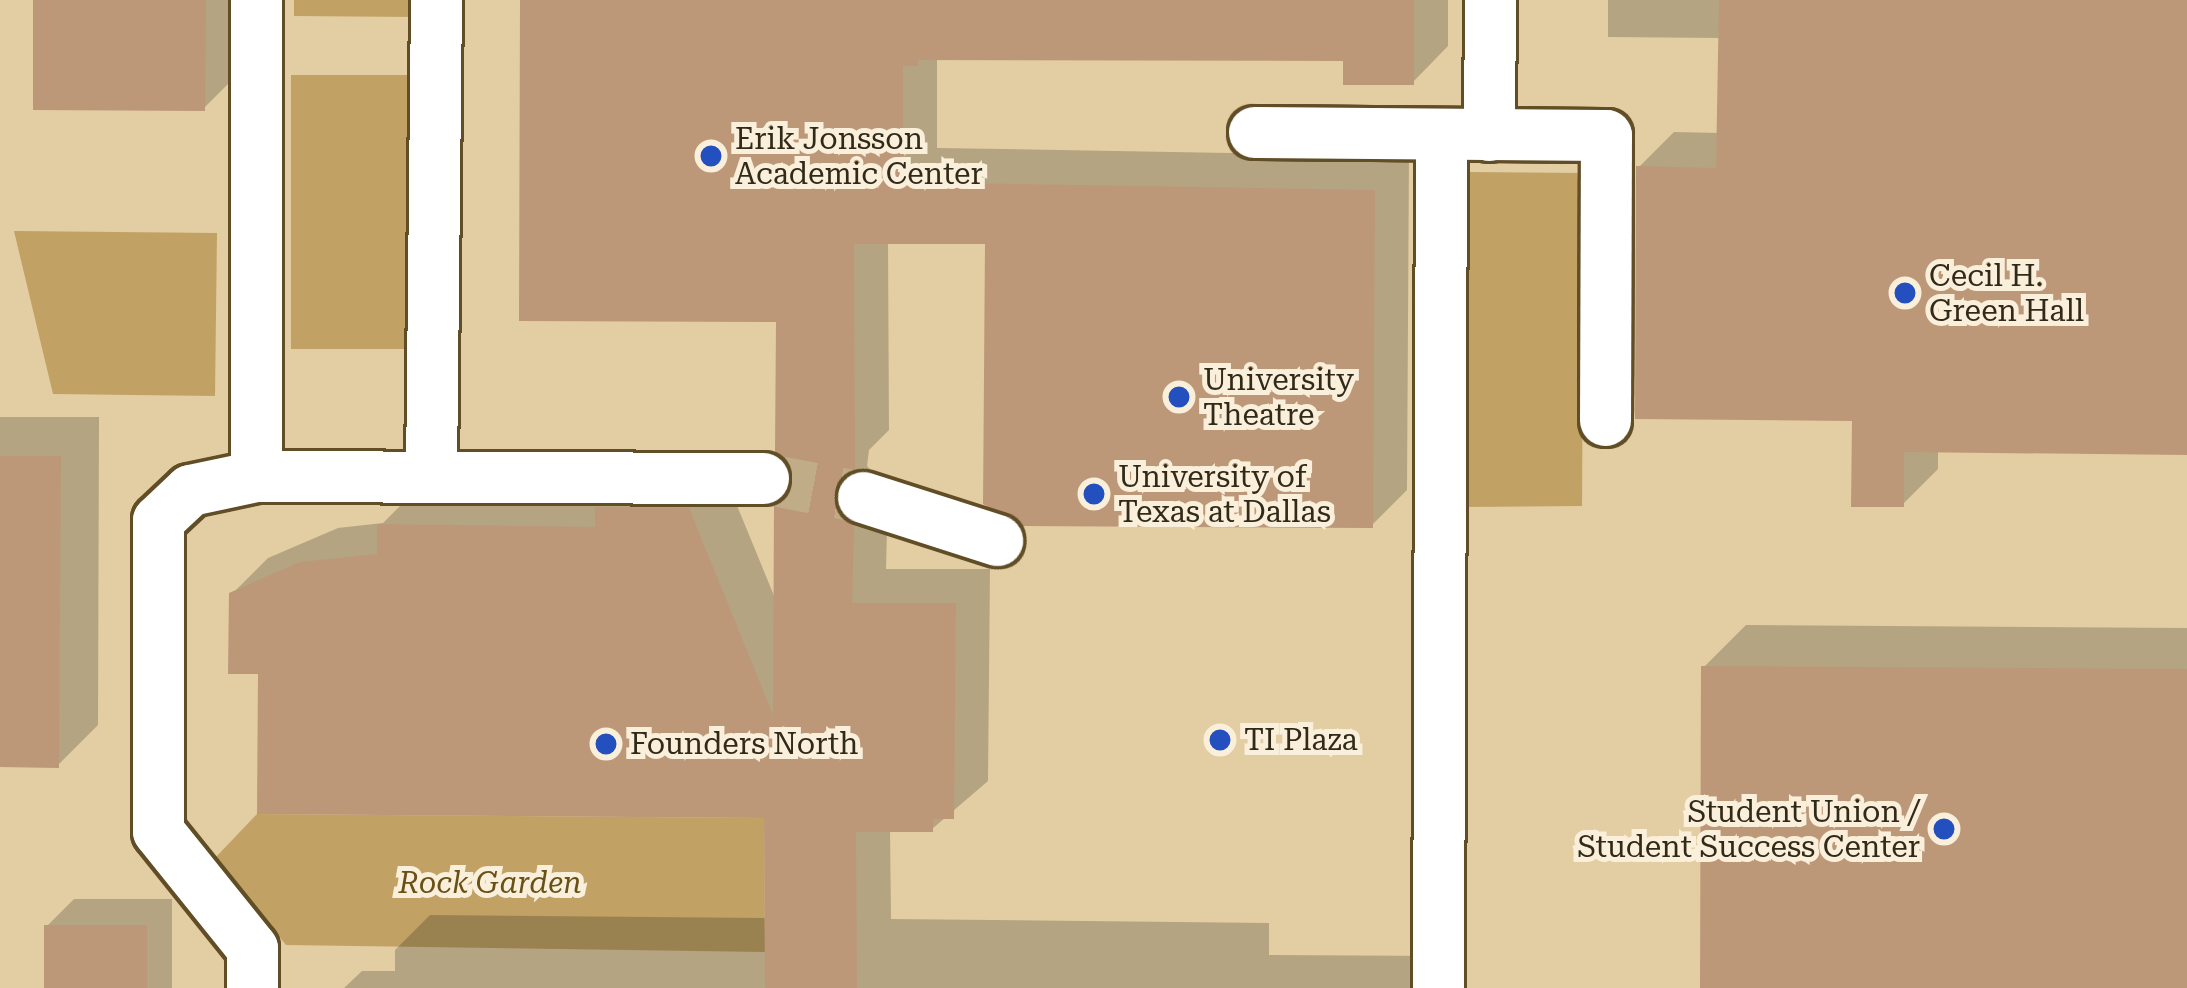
<!DOCTYPE html>
<html>
<head>
<meta charset="utf-8">
<style>
  body { margin:0 }
  #map { position:relative; width:2187px; height:988px; overflow:hidden; background:#e3cda2; font-family:"Roboto Serif",serif }
  div>[style] { position:absolute }
  .green>* { inset:0; background:#c1a264 }
  .shadow>* { inset:0; background:#0003 }
  .building>* { inset:0; background:#bc9878 }
  .pedestrian-tunnel>* { height:51px; margin-top:-25.5px; transform-origin:0; background:repeating-linear-gradient(90deg,#c0ac87 0 51px,transparent 0 77px) }
  .roads { filter:drop-shadow(3px 0 #614d26) drop-shadow(-3px 0 #614d26) drop-shadow(0 3px #614d26) drop-shadow(0 -3px #614d26) }
  .pedestrian>* { height:51px; margin:-25.5px; padding:0 25.5px; transform-origin:25.5px; border-radius:25.5px; background:#fff }
  .dots>* { width:33px; height:33px; translate:-50% -50%; box-sizing:border-box; border:6px solid #faefda; border-radius:50% }
  span { translate:-50% -50%; white-space:nowrap; text-align:center; line-height:1.15; -webkit-text-stroke:10px #faefda; paint-order:stroke }
  .poi-label { font-size:30px; color:#322a19 }
  .left { translate:0 -50%; text-align:left }
  .right { translate:-100% -50%; text-align:right }
  .park-label { font-size:30px; color:#695017; font-style:italic }
</style>
</head>
<body>
<div id="map">
  <div class="green">
    <div style="clip-path:polygon(294px 0,415px 0,415px 17px,294px 16px)"></div>
    <div style="clip-path:polygon(291px 75px,413px 75px,413px 349px,291px 349px)"></div>
    <div style="clip-path:polygon(1467px 172px,1584px 173px,1582px 506px,1464px 507px)"></div>
    <div style="clip-path:polygon(14px 231px,217px 233px,215px 396px,53px 394px)"></div>
    <div style="clip-path:polygon(257px 814px,764px 818px,765px 952px,286px 945px,215px 858px)"></div>
  </div>
  <div class="shadow">
    <div style="clip-path:polygon(37px 0,244px 0,244px 68px,204px 108px)"></div>
    <div style="clip-path:polygon(498px 0,1448px 0,1448px 46px,1413px 82px,1346px 58px,937px 57px,937px 148px,1409px 156px,1407px 490px,1372px 525px,988px 241px,888px 241px,889px 430px,869px 450px,867px 466px,888px 490px,886px 569px,990px 569px,988px 781px,932px 829px,890px 829px,891px 919px,1269px 923px,1269px 955px,1442px 956px,1442px 988px,344px 988px,362px 971px,395px 971px,395px 950px,430px 915px,767px 918px,767px 815px,261px 671px,232px 594px,268px 558px,338px 528px,383px 523px,416px 490px,724px 474px,777px 603px,796px 479px,779px 319px,523px 0)"></div>
    <div style="clip-path:polygon(1576px 0,2187px 0,2187px 452px,1938px 450px,1938px 469px,1903px 504px,1855px 418px,1639px 167px,1674px 132px,1720px 133px,1721px 38px,1608px 37px,1608px 0)"></div>
    <div style="clip-path:polygon(0 417px,99px 417px,98px 725px,58px 765px,0 764px)"></div>
    <div style="clip-path:polygon(1746px 625px,2187px 628px,2187px 988px,1703px 988px,1704px 667px)"></div>
    <div style="clip-path:polygon(74px 899px,172px 899px,172px 988px,47px 988px,47px 926px)"></div>
  </div>
  <div class="building">
    <div style="clip-path:polygon(33px 0,206px 0,205px 111px,33px 110px)"></div>
    <div style="clip-path:polygon(520px 0,1414px 0,1414px 85px,1343px 85px,1343px 61px,918px 60px,918px 66px,903px 66px,903px 182px,1375px 190px,1373px 528px,1022px 526px,983px 504px,985px 244px,854px 244px,855px 469px,835px 487px,834px 502px,854px 525px,852px 603px,956px 603px,954px 819px,933px 819px,933px 832px,856px 832px,857px 988px,765px 988px,764px 818px,257px 814px,258px 674px,228px 674px,229px 593px,300px 562px,377px 554px,377px 524px,595px 527px,595px 507px,689px 508px,773px 715px,774px 505px,793px 479px,775px 451px,776px 322px,519px 321px)"></div>
    <div style="clip-path:polygon(1719px 0,2187px 0,2187px 455px,1904px 452px,1904px 507px,1851px 507px,1852px 421px,1635px 419px,1636px 166px,1716px 168px)"></div>
    <div style="clip-path:polygon(0 456px,61px 456px,59px 768px,0 767px)"></div>
    <div style="clip-path:polygon(1701px 666px,2187px 669px,2187px 988px,1700px 988px)"></div>
    <div style="clip-path:polygon(44px 925px,147px 925px,147px 988px,44px 988px)"></div>
  </div>
  <div class="pedestrian-tunnel">
    <div style="left:763px;top:478px;width:102px;rotate:10.8deg"></div>
  </div>
  <div class="roads">
    <div class="pedestrian">
      <div style="left:1254px;top:132px;width:352px;rotate:0.5deg"></div>
      <div style="left:1606px;top:135px;width:285px;rotate:90.2deg"></div>
      <div style="left:1489px;top:135px;width:135px;rotate:-89.6deg"></div>
      <div style="left:431px;top:475px;width:475px;rotate:-89.4deg"></div>
      <div style="left:256px;top:476px;width:476px;rotate:-90deg"></div>
      <div style="left:863px;top:497px;width:141px;rotate:17.8deg"></div>
      <div style="left:252px;top:988px;width:40px;rotate:-90deg"></div>
      <div style="left:252px;top:948px;width:150px;rotate:-128.8deg"></div>
      <div style="left:158px;top:831px;width:311px;rotate:-90deg"></div>
      <div style="left:158px;top:520px;width:44px;rotate:-43.2deg"></div>
      <div style="left:190px;top:490px;width:67px;rotate:-12deg"></div>
      <div style="left:256px;top:476px;width:507px;rotate:0.23deg"></div>
      <div style="left:1438px;top:988px;width:854px;rotate:-89.8deg"></div>
    </div>
  </div>
  <div class="dots">
    <div style="left:711px;top:156px;background:#2350be"></div>
    <div style="left:1905px;top:293px;background:#2350be"></div>
    <div style="left:1179px;top:397px;background:#2350be"></div>
    <div style="left:1094px;top:494px;background:#2350be"></div>
    <div style="left:1220px;top:740px;background:#2350be"></div>
    <div style="left:606px;top:744px;background:#2350be"></div>
    <div style="left:1944px;top:829px;background:#2350be"></div>
  </div>
  <div class="poi-label">
    <span class="left" style="left:735px;top:156px">Erik Jonsson<br>Academic Center</span>
    <span class="left" style="left:1929px;top:293px">Cecil H.<br>Green Hall</span>
    <span class="left" style="left:1203px;top:397px">University<br>Theatre</span>
    <span class="left" style="left:1118px;top:494px">University of<br>Texas at Dallas</span>
    <span class="left" style="left:1244px;top:740px">TI Plaza</span>
    <span class="left" style="left:630px;top:744px">Founders North</span>
    <span class="right" style="left:1920px;top:829px">Student Union /<br>Student Success Center</span>
  </div>
  <div class="park-label">
    <span style="left:490px;top:883px">Rock Garden</span>
  </div>
</div>
</body>
</html>
